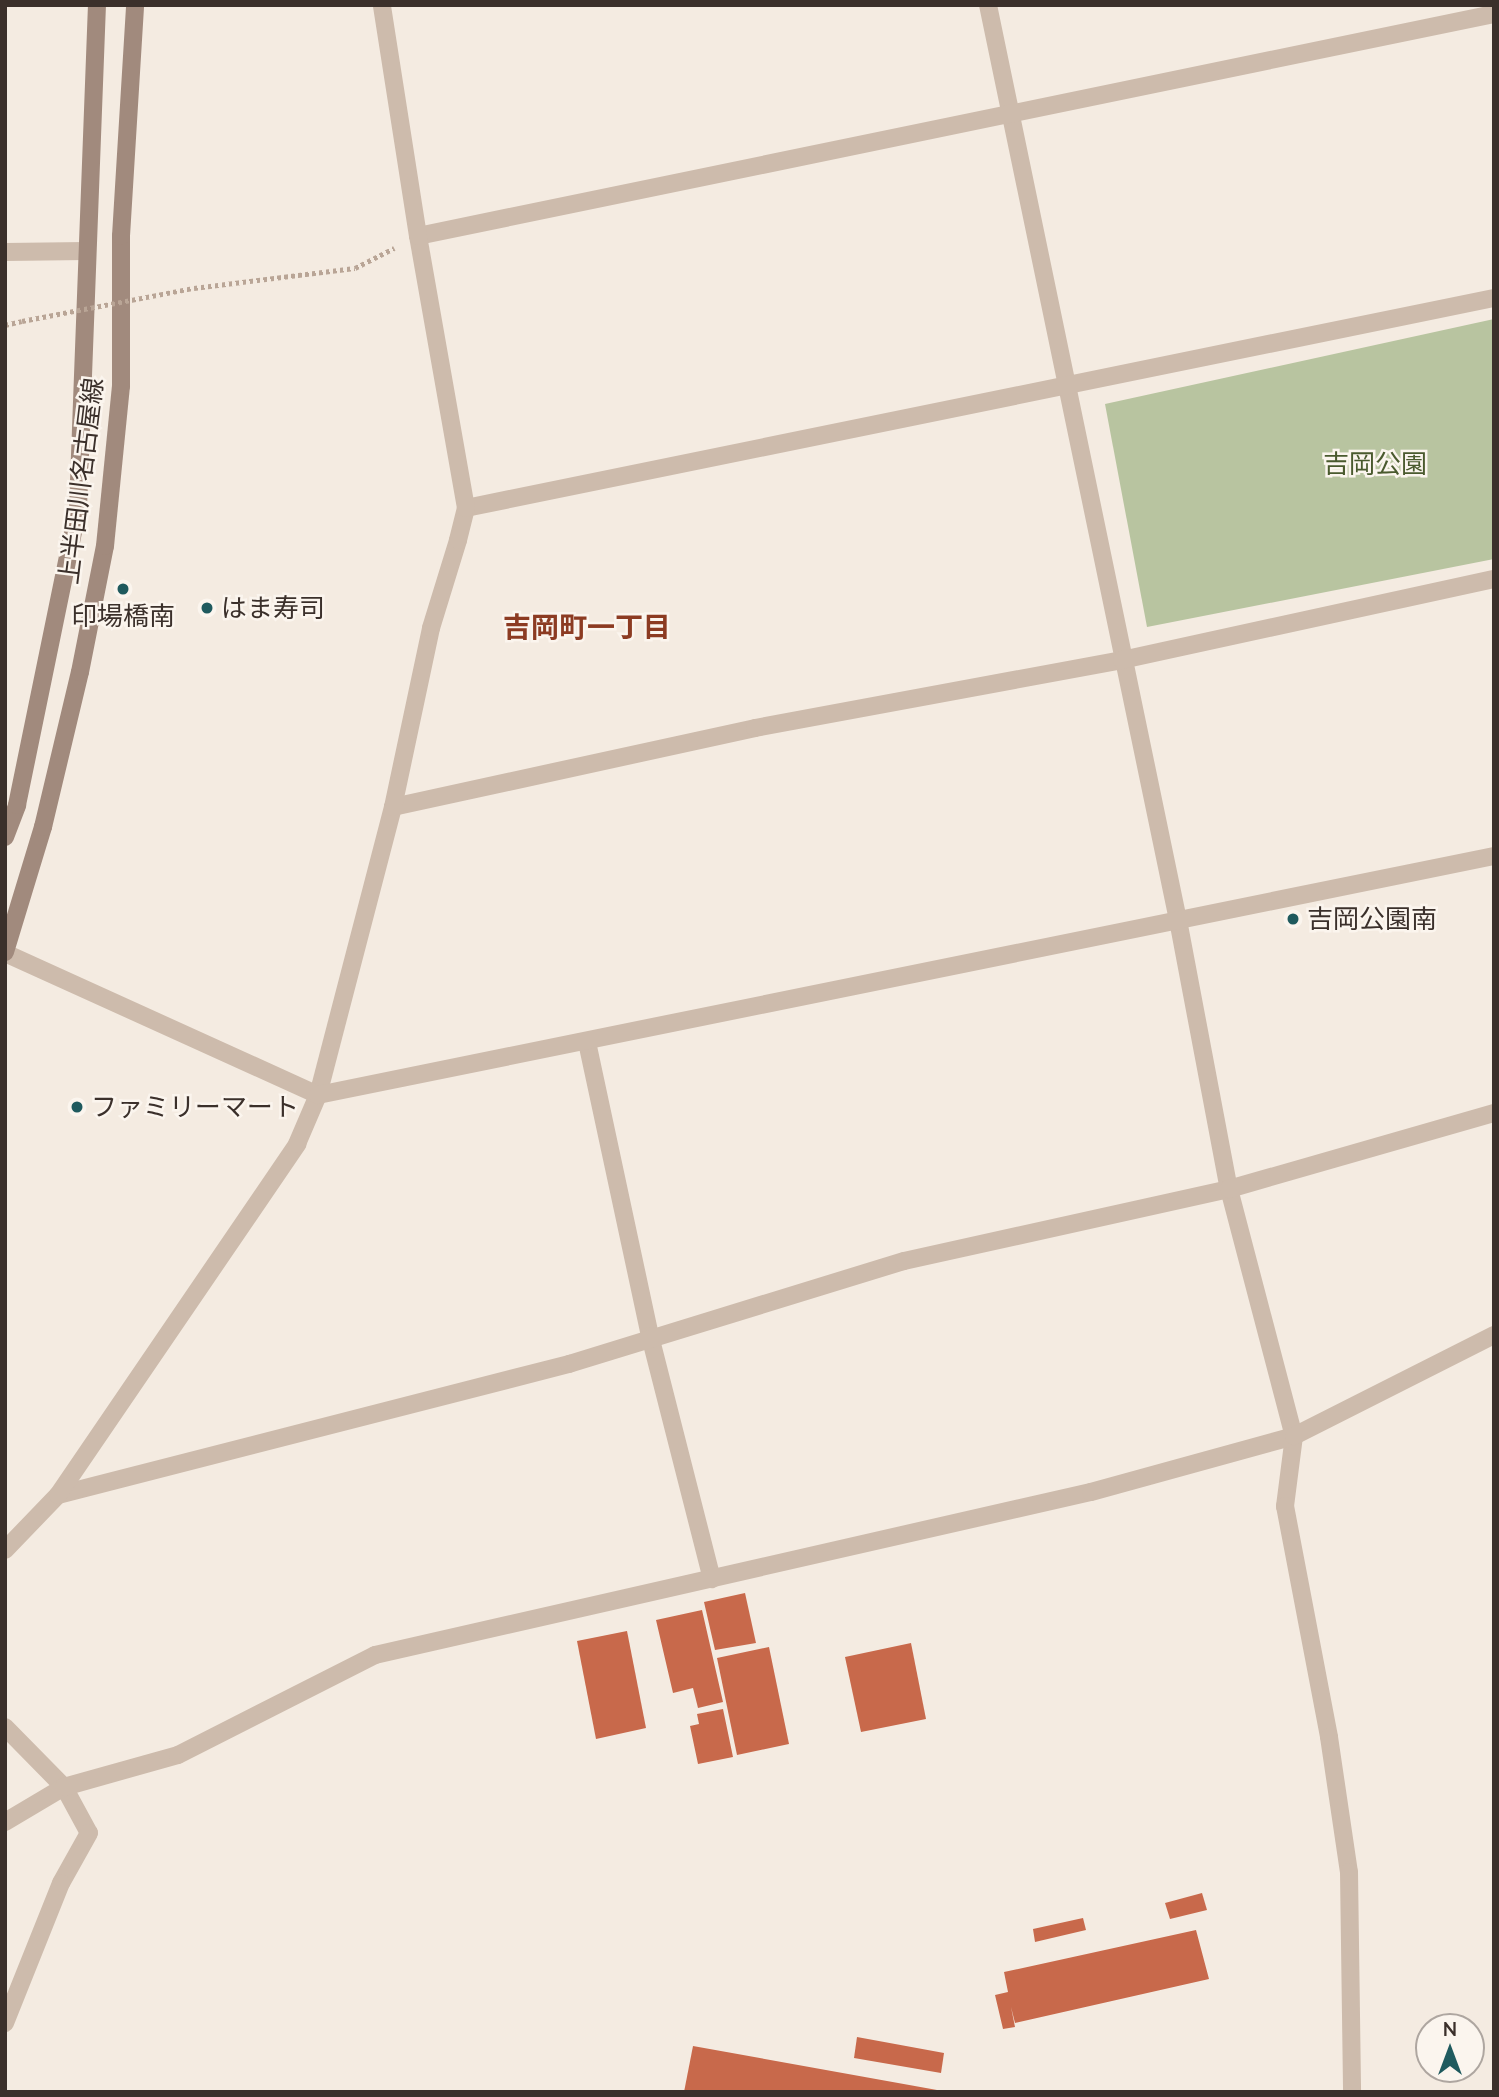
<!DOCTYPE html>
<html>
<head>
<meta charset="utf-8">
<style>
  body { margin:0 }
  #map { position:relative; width:1499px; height:2097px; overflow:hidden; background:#f4ebe1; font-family:Mulish,"Noto Sans JP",sans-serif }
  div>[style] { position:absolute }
  .green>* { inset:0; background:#b8c4a0 }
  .building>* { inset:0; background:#c8694b }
  .path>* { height:4.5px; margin-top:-2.25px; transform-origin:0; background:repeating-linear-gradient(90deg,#b9a596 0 3.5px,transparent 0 7px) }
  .minor>* { height:18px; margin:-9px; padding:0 9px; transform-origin:9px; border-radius:9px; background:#cdbbac }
  .tertiary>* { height:18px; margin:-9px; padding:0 9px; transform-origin:9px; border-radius:9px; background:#cdbbac }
  .secondary>* { height:18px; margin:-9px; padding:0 9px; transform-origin:9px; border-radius:9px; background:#a18a7d }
  .path-bridge>* { height:4.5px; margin-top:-2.25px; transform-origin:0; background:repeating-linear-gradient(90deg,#b9a596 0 3.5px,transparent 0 7px) }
  .dots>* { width:19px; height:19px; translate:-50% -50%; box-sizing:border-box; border:4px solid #fbf5ee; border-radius:50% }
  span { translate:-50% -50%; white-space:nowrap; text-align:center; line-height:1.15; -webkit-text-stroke:5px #fbf5ee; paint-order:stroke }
  .park-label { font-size:26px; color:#4a5a2e }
  .street-label { font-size:26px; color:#3b302b }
  .poi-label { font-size:26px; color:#3b302b }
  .left { translate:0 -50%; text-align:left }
  .neighbourhood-label { font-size:28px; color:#8c3b22; font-weight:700 }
  .frame { position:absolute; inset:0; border:7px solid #3b302b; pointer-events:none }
  .north { position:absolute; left:1415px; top:2013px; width:70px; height:70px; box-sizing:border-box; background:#fbf5ee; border:2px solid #aea6a0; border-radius:50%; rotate:0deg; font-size:19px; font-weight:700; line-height:28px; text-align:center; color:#3b302b }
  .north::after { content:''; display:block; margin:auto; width:24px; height:32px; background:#1f5a5e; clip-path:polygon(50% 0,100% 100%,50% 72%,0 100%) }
</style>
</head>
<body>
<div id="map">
  <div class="green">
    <div style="clip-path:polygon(1494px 319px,1494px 559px,1147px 627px,1105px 404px)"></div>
  </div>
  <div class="building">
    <div style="clip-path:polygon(745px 1593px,756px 1643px,715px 1650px,704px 1602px)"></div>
    <div style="clip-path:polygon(702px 1610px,723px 1702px,698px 1708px,693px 1688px,673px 1693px,656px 1620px)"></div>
    <div style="clip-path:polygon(627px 1631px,646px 1728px,596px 1739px,577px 1641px)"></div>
    <div style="clip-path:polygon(911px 1643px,926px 1719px,861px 1732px,845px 1657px)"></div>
    <div style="clip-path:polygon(769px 1647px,789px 1744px,737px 1755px,717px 1658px)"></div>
    <div style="clip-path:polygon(723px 1709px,733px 1757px,698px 1764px,690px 1726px,699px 1724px,697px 1714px)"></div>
    <div style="clip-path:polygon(1202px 1893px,1207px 1910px,1170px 1919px,1165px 1903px)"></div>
    <div style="clip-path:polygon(1083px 1918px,1086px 1930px,1035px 1942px,1033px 1929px)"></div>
    <div style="clip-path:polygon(1196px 1930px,1209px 1979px,1015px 2023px,1011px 2007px,1015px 2027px,1003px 2029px,995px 1995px,1008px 1992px,1004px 1972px)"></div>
    <div style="clip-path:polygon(857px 2037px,944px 2053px,941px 2073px,854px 2058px)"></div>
    <div style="clip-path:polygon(693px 2046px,937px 2090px,937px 2092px,684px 2092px)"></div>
  </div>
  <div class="path">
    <div style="left:194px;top:288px;width:162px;rotate:-7.1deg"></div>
    <div style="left:355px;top:268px;width:44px;rotate:-27.1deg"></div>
    <div style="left:5px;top:325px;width:17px;rotate:-13deg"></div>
  </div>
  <div class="minor">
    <div style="left:988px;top:5px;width:935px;rotate:78.27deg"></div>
    <div style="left:1178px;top:920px;width:274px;rotate:79.3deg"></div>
    <div style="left:1229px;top:1189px;width:255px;rotate:75.3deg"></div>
    <div style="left:1294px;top:1436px;width:71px;rotate:97.3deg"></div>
    <div style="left:1285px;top:1506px;width:235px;rotate:79.2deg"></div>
    <div style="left:1329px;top:1737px;width:136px;rotate:81.6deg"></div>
    <div style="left:1349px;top:1872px;width:220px;rotate:89.2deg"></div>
    <div style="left:418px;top:236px;width:1099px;rotate:-11.66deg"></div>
    <div style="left:5px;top:252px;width:81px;rotate:-0.7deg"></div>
    <div style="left:466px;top:508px;width:1049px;rotate:-11.55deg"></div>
    <div style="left:393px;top:807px;width:371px;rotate:-12.3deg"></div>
    <div style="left:755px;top:728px;width:373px;rotate:-10.5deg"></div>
    <div style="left:1122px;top:660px;width:381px;rotate:-12.3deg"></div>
    <div style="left:587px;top:1042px;width:301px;rotate:77.9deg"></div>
    <div style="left:650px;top:1336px;width:251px;rotate:75.7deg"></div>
    <div style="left:58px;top:1495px;width:528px;rotate:-14.38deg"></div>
    <div style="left:569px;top:1364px;width:350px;rotate:-17.1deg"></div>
    <div style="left:904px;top:1261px;width:333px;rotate:-12.5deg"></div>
    <div style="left:1229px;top:1189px;width:276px;rotate:-16deg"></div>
    <div style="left:5px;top:1550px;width:76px;rotate:-46.1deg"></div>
    <div style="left:58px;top:1495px;width:425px;rotate:-55.7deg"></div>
    <div style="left:297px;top:1144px;width:53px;rotate:-66.8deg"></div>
    <div style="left:318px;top:1095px;width:298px;rotate:-75.4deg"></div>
    <div style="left:393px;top:807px;width:183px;rotate:-78deg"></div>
    <div style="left:431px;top:628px;width:92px;rotate:-72.9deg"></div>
    <div style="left:458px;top:540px;width:33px;rotate:-76deg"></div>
    <div style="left:466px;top:508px;width:276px;rotate:-100deg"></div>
    <div style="left:418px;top:236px;width:234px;rotate:-98.9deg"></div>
    <div style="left:5px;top:1727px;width:84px;rotate:45.5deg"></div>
    <div style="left:64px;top:1787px;width:52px;rotate:61.5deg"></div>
    <div style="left:89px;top:1833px;width:57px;rotate:119.2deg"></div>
    <div style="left:61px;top:1883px;width:151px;rotate:111.8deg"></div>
    <div style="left:5px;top:1822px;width:69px;rotate:-30.7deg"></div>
    <div style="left:64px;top:1787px;width:118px;rotate:-15.7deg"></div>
    <div style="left:178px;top:1755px;width:221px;rotate:-26.9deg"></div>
    <div style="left:375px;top:1655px;width:734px;rotate:-12.83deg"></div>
    <div style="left:1091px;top:1492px;width:211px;rotate:-15.4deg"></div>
    <div style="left:1294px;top:1436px;width:224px;rotate:-26.8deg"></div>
  </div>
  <div class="tertiary">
    <div style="left:5px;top:953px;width:344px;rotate:24.4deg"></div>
    <div style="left:318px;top:1095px;width:1200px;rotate:-11.49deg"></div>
  </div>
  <div class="secondary">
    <div style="left:5px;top:837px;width:34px;rotate:-69deg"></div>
    <div style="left:17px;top:805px;width:303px;rotate:-78.4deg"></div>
    <div style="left:78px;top:508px;width:503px;rotate:-87.84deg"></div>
    <div style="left:5px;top:952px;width:131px;rotate:-73.1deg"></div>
    <div style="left:43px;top:827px;width:159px;rotate:-76.6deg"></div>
    <div style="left:80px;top:672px;width:128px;rotate:-78.8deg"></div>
    <div style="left:105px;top:546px;width:161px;rotate:-84.3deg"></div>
    <div style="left:121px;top:386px;width:150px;rotate:-90deg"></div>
    <div style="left:121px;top:236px;width:231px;rotate:-86.5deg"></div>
  </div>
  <div class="path-bridge">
    <div style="left:22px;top:321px;width:175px;rotate:-10.9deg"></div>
  </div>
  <div class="dots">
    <div style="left:123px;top:589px;background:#1f5a5e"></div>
    <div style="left:207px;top:608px;background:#1f5a5e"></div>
    <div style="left:1293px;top:919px;background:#1f5a5e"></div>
    <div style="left:77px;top:1107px;background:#1f5a5e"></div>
  </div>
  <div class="park-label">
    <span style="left:1375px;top:464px">吉岡公園</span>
  </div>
  <div class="street-label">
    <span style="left:81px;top:481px;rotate:-83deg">上半田川名古屋線</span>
  </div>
  <div class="poi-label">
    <span class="left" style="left:221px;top:608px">はま寿司</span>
    <span style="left:123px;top:616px">印場橋南</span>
    <span class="left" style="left:1307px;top:919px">吉岡公園南</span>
    <span class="left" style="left:91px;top:1107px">ファミリーマート</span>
  </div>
  <div class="neighbourhood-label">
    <span style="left:587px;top:627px">吉岡町一丁目</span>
  </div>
  <div class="frame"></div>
  <div class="north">N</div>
</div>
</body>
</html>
